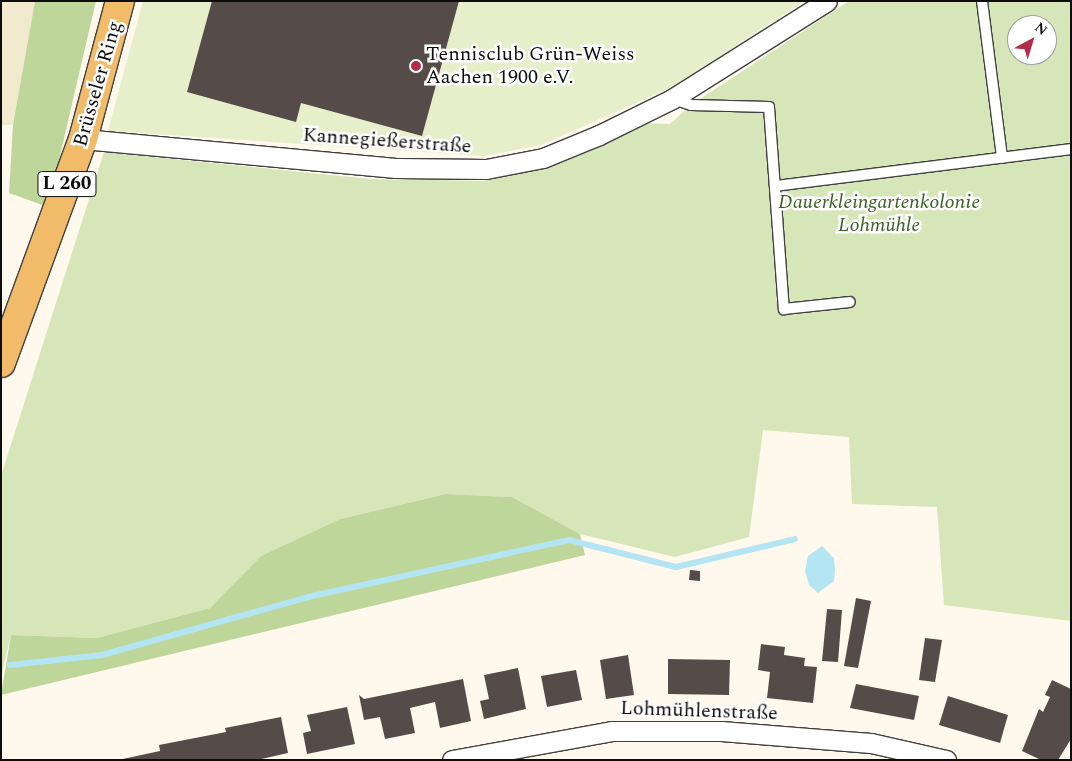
<!DOCTYPE html>
<html>
<head>
<meta charset="utf-8">
<style>
  body { margin:0 }
  #map { position:relative; width:1072px; height:761px; overflow:hidden; background:#fef8ed; font-family:Spectral,serif }
  div>[style] { position:absolute }
  .farmland>* { inset:0; background:#f2eacf }
  .green>* { inset:0; background:#d7e6b9 }
  .forest>* { inset:0; background:#bed699 }
  .pitch>* { inset:0; background:#e7eeca }
  .water>* { inset:0; background:#b4e5f3 }
  .stream>* { height:6px; margin:-3px; padding:0 3px; transform-origin:3px; border-radius:3px; background:#b4e5f3 }
  .building>* { inset:0; background:#554c49 }
  .roads { filter:drop-shadow(1px 0 #404040) drop-shadow(-1px 0 #404040) drop-shadow(0 1px #404040) drop-shadow(0 -1px #404040) }
  .service>* { height:10px; margin:-5px; padding:0 5px; transform-origin:5px; border-radius:5px; background:#fff }
  .minor>* { height:19px; margin:-9.5px; padding:0 9.5px; transform-origin:9.5px; border-radius:9.5px; background:#fff }
  .primary>* { height:28px; margin:-14px; padding:0 14px; transform-origin:14px; border-radius:14px; background:#f1bb6a }
  .dots>* { width:14px; height:14px; translate:-50% -50%; box-sizing:border-box; border:2px solid #fff; border-radius:50% }
  span { translate:-50% -50%; white-space:nowrap; text-align:center; line-height:1.15; -webkit-text-stroke:5px #fff; paint-order:stroke }
  .shield-label span { padding:1px 4px; background:#fff; border:1px solid; border-radius:4px; -webkit-text-stroke-width:0 }
  .shield-label { font-size:19px; color:#0d0d0d; font-weight:700 }
  .poi-label { font-size:20px; color:#0d0d0d }
  .left { translate:0 -50%; text-align:left }
  .street-label { font-size:20px; color:#0d0d0d }
  .park-label { font-size:20px; color:#386021; font-style:italic }
  .frame { position:absolute; inset:0; border:2px solid #0d0d0d; pointer-events:none }
  .north { position:absolute; left:1007px; top:15px; width:50px; height:50px; box-sizing:border-box; background:#fff; border:1px solid #9e9e9e; border-radius:50%; rotate:39deg; font-size:14px; font-weight:700; line-height:20px; text-align:center; color:#0d0d0d }
  .north::after { content:''; display:block; margin:auto; width:18px; height:22px; background:#b52c48; clip-path:polygon(50% 0,100% 100%,50% 72%,0 100%) }
</style>
</head>
<body>
<div id="map">
  <div class="farmland">
    <div style="clip-path:polygon(1px 1px,35px 1px,13px 125px,1px 125px)"></div>
  </div>
  <div class="green">
    <div style="clip-path:polygon(evenodd,849px 1px,1071px 1px,1071px 621px,944px 605px,937px 507px,852px 504px,849px 437px,763px 430px,749px 537px,675px 557px,580px 534px,512px 497px,446px 494px,340px 519px,261px 556px,210px 608px,97px 638px,11px 635px,1px 677px,1px 476px,104px 152px,370px 179px,483px 181px,561px 163px,643px 123px,670px 124px,691px 105px,849px 1px,1017px 25px,1047px 25px,1047px 55px,1017px 55px,1017px 25px)"></div>
  </div>
  <div class="forest">
    <div style="clip-path:polygon(35px 1px,96px 1px,48px 207px,9px 193px,13px 125px)"></div>
    <div style="clip-path:polygon(446px 494px,512px 497px,580px 534px,585px 555px,1px 695px,11px 635px,97px 638px,210px 608px,261px 556px,340px 519px)"></div>
  </div>
  <div class="pitch">
    <div style="clip-path:polygon(143px 1px,805px 1px,670px 88px,541px 145px,483px 156px,108px 131px)"></div>
  </div>
  <div class="water">
    <div style="clip-path:polygon(822px 546px,834px 558px,835px 570px,834px 581px,818px 593px,809px 585px,805px 571px,808px 556px)"></div>
  </div>
  <div class="stream">
    <div style="left:10px;top:665px;width:93px;rotate:-6.2deg"></div>
    <div style="left:102px;top:655px;width:218px;rotate:-15.7deg"></div>
    <div style="left:312px;top:596px;width:263px;rotate:-12.3deg"></div>
    <div style="left:569px;top:540px;width:110px;rotate:14.2deg"></div>
    <div style="left:676px;top:567px;width:122px;rotate:-13.2deg"></div>
  </div>
  <div class="building">
    <div style="clip-path:polygon(212px 1px,459px 1px,422px 136px,301px 103px,296px 122px,187px 92px)"></div>
    <div style="clip-path:polygon(690px 570px,700px 571px,700px 581px,689px 580px)"></div>
    <div style="clip-path:polygon(856px 598px,871px 601px,858px 668px,844px 666px)"></div>
    <div style="clip-path:polygon(827px 609px,842px 610px,838px 662px,822px 661px)"></div>
    <div style="clip-path:polygon(925px 638px,942px 640px,935px 682px,919px 680px)"></div>
    <div style="clip-path:polygon(761px 644px,785px 647px,784px 655px,805px 658px,804px 666px,817px 667px,813px 703px,767px 698px,770px 672px,758px 670px)"></div>
    <div style="clip-path:polygon(628px 655px,634px 695px,606px 699px,600px 660px)"></div>
    <div style="clip-path:polygon(668px 659px,730px 660px,729px 695px,668px 694px)"></div>
    <div style="clip-path:polygon(518px 668px,526px 709px,484px 719px,480px 701px,489px 699px,484px 675px)"></div>
    <div style="clip-path:polygon(576px 670px,582px 700px,547px 707px,541px 676px)"></div>
    <div style="clip-path:polygon(463px 679px,471px 721px,440px 728px,435px 702px,410px 708px,415px 733px,385px 739px,380px 717px,364px 720px,359px 695px,364px 699px)"></div>
    <div style="clip-path:polygon(1052px 680px,1071px 689px,1071px 739px,1058px 760px,1041px 760px,1022px 751px,1039px 709px,1043px 712px,1050px 697px,1045px 695px)"></div>
    <div style="clip-path:polygon(856px 684px,919px 696px,914px 720px,850px 708px)"></div>
    <div style="clip-path:polygon(948px 696px,1008px 715px,1000px 743px,939px 725px)"></div>
    <div style="clip-path:polygon(347px 707px,355px 744px,307px 754px,303px 733px,311px 731px,307px 715px)"></div>
    <div style="clip-path:polygon(281px 717px,288px 753px,257px 760px,118px 760px,160px 751px,159px 745px,226px 732px,225px 728px)"></div>
  </div>
  <div class="roads">
    <div class="service">
      <div style="left:982px;top:1px;width:158px;rotate:82.7deg"></div>
      <div style="left:673px;top:99px;width:19px;rotate:18deg"></div>
      <div style="left:691px;top:105px;width:78px;rotate:1.5deg"></div>
      <div style="left:769px;top:107px;width:203px;rotate:85.8deg"></div>
      <div style="left:784px;top:309px;width:66px;rotate:-6.1deg"></div>
      <div style="left:775px;top:186px;width:298px;rotate:-7.1deg"></div>
    </div>
    <div class="minor">
      <div style="left:83px;top:139px;width:314px;rotate:5.3deg"></div>
      <div style="left:396px;top:168px;width:90px;rotate:0.6deg"></div>
      <div style="left:486px;top:169px;width:58px;rotate:-10.9deg"></div>
      <div style="left:543px;top:158px;width:61px;rotate:-22.3deg"></div>
      <div style="left:599px;top:135px;width:81px;rotate:-26.3deg"></div>
      <div style="left:672px;top:99px;width:183px;rotate:-32.3deg"></div>
      <div style="left:452px;top:760px;width:162px;rotate:-10.3deg"></div>
      <div style="left:611px;top:731px;width:110px"></div>
      <div style="left:721px;top:731px;width:150px;rotate:4.6deg"></div>
      <div style="left:871px;top:743px;width:77px;rotate:12.8deg"></div>
    </div>
    <div class="primary">
      <div style="left:1px;top:363px;width:239px;rotate:-69.9deg"></div>
      <div style="left:83px;top:139px;width:143px;rotate:-75deg"></div>
    </div>
  </div>
  <div class="dots">
    <div style="left:416px;top:66px;background:#b52c48"></div>
  </div>
  <div class="shield-label">
    <span style="left:67px;top:184px">L 260</span>
  </div>
  <div class="poi-label">
    <span class="left" style="left:426px;top:66px">Tennisclub Grün-Weiss<br>Aachen 1900 e.V.</span>
  </div>
  <div class="street-label">
    <span style="left:98px;top:84px;rotate:-74deg">Brüsseler Ring</span>
    <span style="left:387px;top:141px;rotate:4deg">Kannegießerstraße</span>
    <span style="left:699px;top:711px;rotate:2deg">Lohmühlenstraße</span>
  </div>
  <div class="park-label">
    <span style="left:879px;top:214px">Dauerkleingartenkolonie<br>Lohmühle</span>
  </div>
  <div class="frame"></div>
  <div class="north">N</div>
</div>
</body>
</html>
